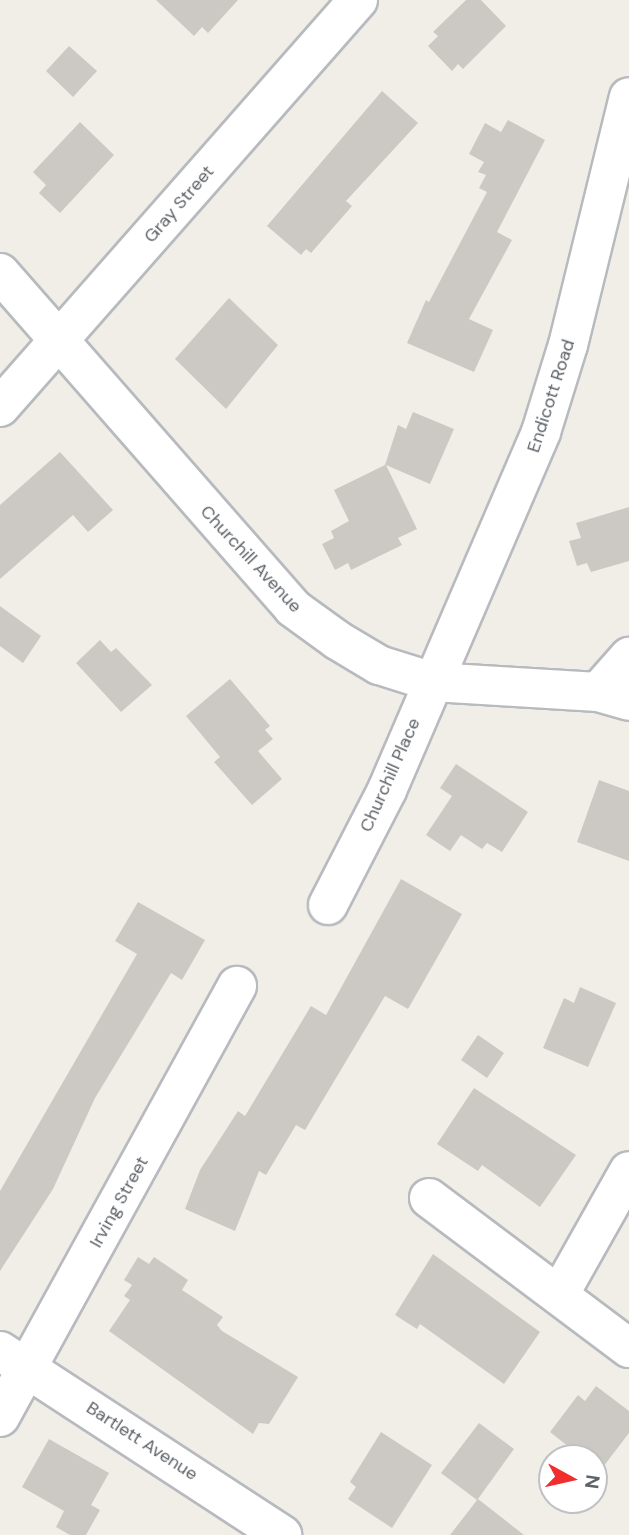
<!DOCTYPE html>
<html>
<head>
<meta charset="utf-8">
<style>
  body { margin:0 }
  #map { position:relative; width:629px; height:1535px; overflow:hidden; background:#f1eee7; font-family:"DM Sans",sans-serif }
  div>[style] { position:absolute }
  .building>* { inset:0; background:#ccc9c4 }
  .roads { filter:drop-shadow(2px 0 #b7babe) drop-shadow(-2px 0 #b7babe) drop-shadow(0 2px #b7babe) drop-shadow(0 -2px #b7babe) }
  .minor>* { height:38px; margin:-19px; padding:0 19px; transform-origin:19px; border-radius:19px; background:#fff }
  span { translate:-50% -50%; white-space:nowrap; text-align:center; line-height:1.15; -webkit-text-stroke:5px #fff; paint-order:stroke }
  .street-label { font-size:18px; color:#5e6368 }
  .north { position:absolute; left:538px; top:1444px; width:70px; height:70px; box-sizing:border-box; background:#fff; border:2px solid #bfc1c3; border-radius:50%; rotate:98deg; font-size:19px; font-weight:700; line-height:28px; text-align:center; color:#5e6368 }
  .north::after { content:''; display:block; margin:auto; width:24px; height:32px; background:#f12e2d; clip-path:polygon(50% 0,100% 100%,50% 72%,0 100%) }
</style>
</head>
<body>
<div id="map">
  <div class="building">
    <div style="clip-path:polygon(156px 0,238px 0,208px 33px,202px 27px,194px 36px)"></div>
    <div style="clip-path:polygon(466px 0,481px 0,506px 26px,463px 69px,458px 64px,452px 71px,428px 46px,438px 36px,433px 32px)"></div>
    <div style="clip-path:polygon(69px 46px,97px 71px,73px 97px,46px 71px)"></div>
    <div style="clip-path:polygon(382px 91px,418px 123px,346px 201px,352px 206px,311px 253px,306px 249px,301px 255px,267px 226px)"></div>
    <div style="clip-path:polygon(508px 120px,545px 140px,497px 232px,512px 240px,469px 319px,493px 330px,474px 372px,407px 343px,426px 300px,429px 302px,487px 192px,479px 188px,486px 175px,478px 172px,484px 162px,469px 154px,485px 123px,501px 132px)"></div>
    <div style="clip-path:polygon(80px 122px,114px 155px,60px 213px,39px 193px,46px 185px,33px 172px)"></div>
    <div style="clip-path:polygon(229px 298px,278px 345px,226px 409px,175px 359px)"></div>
    <div style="clip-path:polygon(413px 412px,454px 429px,430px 484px,386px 465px,417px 529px,398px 538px,402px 545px,351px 570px,348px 563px,335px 570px,322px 544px,334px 538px,331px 531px,349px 521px,334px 490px,385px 465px,398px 425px,406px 429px)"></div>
    <div style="clip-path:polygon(60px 452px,113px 510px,88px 532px,73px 515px,0 579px,0 505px)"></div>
    <div style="clip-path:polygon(629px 507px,629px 561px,591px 572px,587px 563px,577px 566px,569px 541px,581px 538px,576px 523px)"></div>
    <div style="clip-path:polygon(0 606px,41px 636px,23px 663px,0 646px)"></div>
    <div style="clip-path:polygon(100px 640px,111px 652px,116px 648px,152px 685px,121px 712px,76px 663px)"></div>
    <div style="clip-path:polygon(230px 679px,270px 726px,265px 730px,273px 739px,258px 751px,282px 779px,252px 805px,214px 762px,220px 757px,186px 716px)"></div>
    <div style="clip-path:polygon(456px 764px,528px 812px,502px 852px,487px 843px,482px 849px,461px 835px,450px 851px,426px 835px,452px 796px,440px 788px)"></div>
    <div style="clip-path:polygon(599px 780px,629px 791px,629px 861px,577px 842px)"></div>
    <div style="clip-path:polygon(401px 879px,462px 914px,408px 1009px,385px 996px,305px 1130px,296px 1125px,266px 1175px,259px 1171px,235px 1231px,185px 1209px,200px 1170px,238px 1111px,245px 1116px,311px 1006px,326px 1015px)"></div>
    <div style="clip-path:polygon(138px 902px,205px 940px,182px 980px,171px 973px,95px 1098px,53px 1189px,0 1271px,0 1191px,137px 954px,115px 941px)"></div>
    <div style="clip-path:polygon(580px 987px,616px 1003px,588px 1067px,543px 1048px,564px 998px,574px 1003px)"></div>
    <div style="clip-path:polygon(478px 1035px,504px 1053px,487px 1078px,461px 1060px)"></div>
    <div style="clip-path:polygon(474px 1088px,576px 1155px,540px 1207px,482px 1165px,478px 1171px,437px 1144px)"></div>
    <div style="clip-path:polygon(433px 1254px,540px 1332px,504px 1384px,420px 1324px,417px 1329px,395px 1315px)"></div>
    <div style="clip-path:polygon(138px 1257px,149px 1264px,154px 1257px,188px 1280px,182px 1290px,223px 1317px,217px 1325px,222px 1331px,298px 1377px,269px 1424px,259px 1423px,253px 1434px,109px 1331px,130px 1300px,124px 1296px,132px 1285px,124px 1280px)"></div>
    <div style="clip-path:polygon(596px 1386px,629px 1411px,629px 1433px,600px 1471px,594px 1458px,583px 1458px,550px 1432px,578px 1395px,585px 1401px)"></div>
    <div style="clip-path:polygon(479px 1423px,514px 1449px,478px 1499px,524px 1535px,450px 1535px,477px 1500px,441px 1473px)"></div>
    <div style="clip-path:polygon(381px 1432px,432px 1465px,392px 1528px,348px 1499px,356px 1487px,350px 1482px)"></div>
    <div style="clip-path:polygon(49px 1439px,109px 1473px,91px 1505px,100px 1510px,86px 1535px,70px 1535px,56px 1527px,64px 1511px,22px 1487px)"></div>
  </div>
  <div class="roads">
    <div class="minor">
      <div style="left:0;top:273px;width:445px;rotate:48.8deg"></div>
      <div style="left:293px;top:608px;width:54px;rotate:36deg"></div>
      <div style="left:337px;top:640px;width:49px;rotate:30.8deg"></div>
      <div style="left:379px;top:665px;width:57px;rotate:17.5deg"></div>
      <div style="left:433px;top:682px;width:165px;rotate:3.5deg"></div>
      <div style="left:598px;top:692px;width:32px;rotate:16deg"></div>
      <div style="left:0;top:407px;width:542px;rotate:-48.66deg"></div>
      <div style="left:598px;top:692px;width:47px;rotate:-48.5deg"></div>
      <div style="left:328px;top:905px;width:129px;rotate:-62.8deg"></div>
      <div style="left:387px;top:790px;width:390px;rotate:-66.7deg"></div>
      <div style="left:541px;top:432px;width:91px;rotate:-72.8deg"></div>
      <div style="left:568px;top:345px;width:255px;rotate:-76.2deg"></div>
      <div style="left:429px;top:1198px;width:250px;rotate:36.9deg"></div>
      <div style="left:559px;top:1295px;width:142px;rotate:-60.6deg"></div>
      <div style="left:0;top:1351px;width:337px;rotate:33.1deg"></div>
      <div style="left:0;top:1417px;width:492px;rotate:-61.2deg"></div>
    </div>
  </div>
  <div class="street-label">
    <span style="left:179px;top:204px;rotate:-49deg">Gray Street</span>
    <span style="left:551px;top:396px;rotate:-72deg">Endicott Road</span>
    <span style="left:251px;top:559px;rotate:47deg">Churchill Avenue</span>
    <span style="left:390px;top:775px;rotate:-66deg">Churchill Place</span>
    <span style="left:119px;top:1202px;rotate:-61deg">Irving Street</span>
    <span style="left:142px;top:1441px;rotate:33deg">Bartlett Avenue</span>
  </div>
  <div class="north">N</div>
</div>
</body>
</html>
